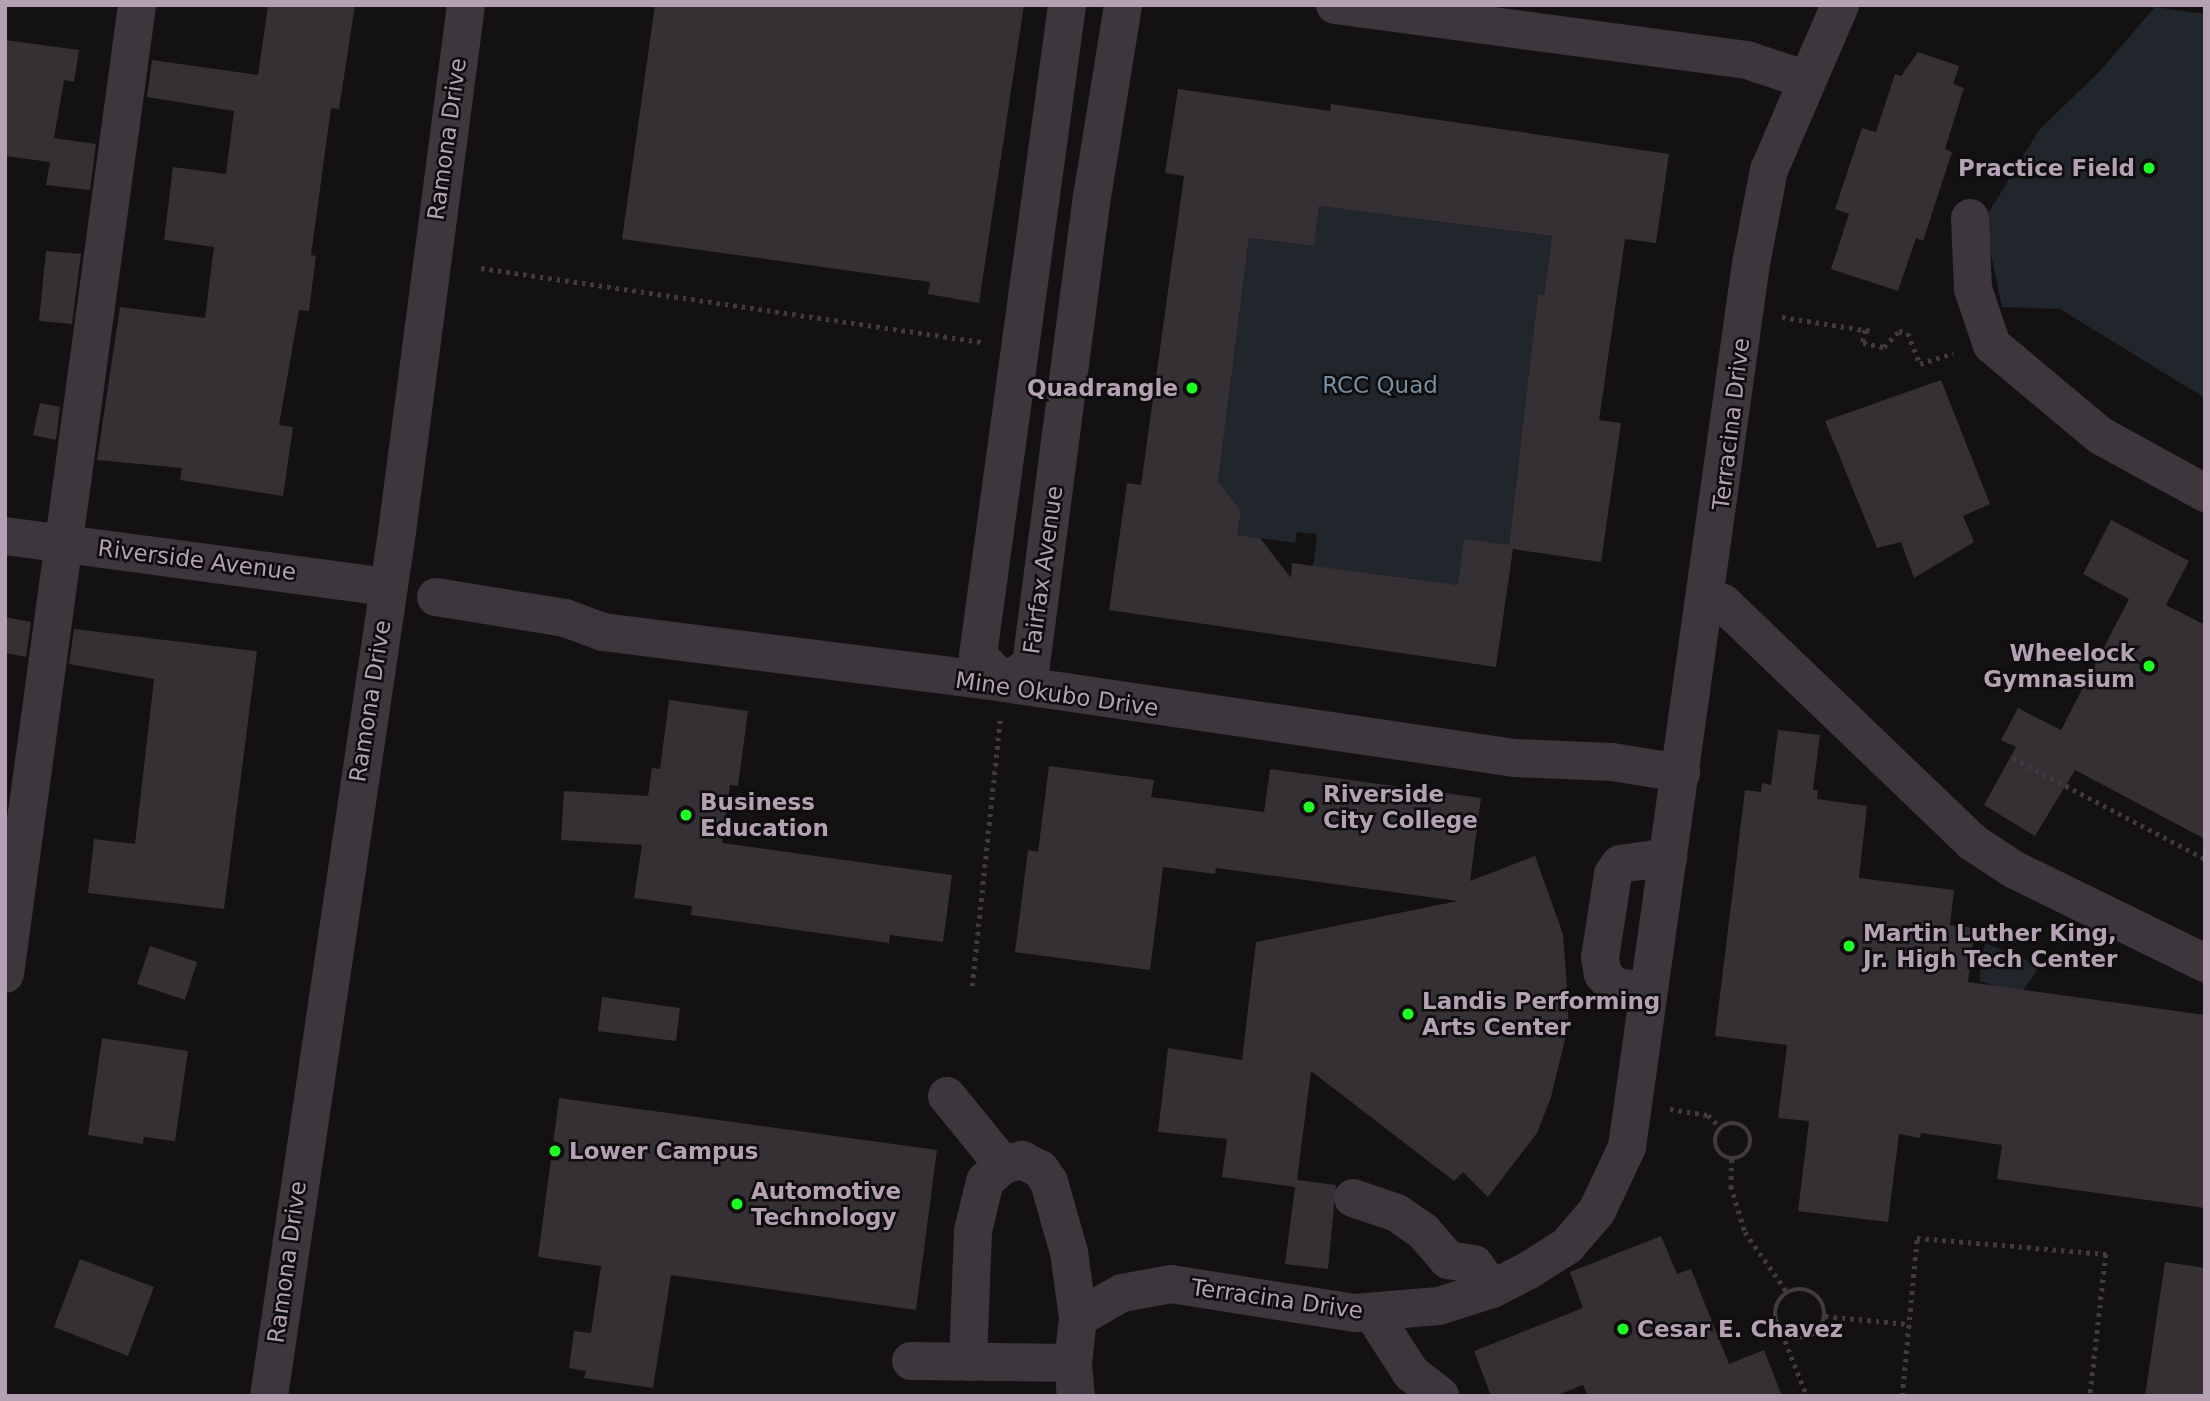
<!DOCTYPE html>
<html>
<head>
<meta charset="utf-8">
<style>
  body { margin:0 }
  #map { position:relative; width:2210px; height:1401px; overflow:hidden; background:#131112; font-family:"DejaVu Sans",sans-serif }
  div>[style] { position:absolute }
  .green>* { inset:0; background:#20262b }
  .building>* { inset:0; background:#353034 }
  .path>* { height:4.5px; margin-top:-2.25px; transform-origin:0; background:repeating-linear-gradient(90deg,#413a41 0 3.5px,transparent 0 8.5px) }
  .path>.ring { margin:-2.25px; padding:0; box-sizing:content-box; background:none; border:4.5px solid #413a41; border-radius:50% }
  .minor>* { height:38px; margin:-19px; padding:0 19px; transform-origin:19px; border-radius:19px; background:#3d363c }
  .dots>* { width:19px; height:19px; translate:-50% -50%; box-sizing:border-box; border:4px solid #0e0c0d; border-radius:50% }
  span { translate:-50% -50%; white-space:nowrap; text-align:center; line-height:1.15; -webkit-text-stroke:5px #0e0c0d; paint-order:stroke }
  .street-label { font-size:23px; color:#b5a1b4 }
  .poi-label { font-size:23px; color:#b5a1b4; font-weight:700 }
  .right { translate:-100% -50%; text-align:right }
  .left { translate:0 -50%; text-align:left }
  .park-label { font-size:23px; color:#768fa2 }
  .frame { position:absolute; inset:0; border:7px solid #b5a1b4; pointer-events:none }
</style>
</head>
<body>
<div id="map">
  <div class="green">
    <div style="clip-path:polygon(2155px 7px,2205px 14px,2205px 398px,2060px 309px,2002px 307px,1984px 220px,2039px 130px,2100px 71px)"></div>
    <div style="clip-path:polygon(1319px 206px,1552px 236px,1544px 295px,1538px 295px,1509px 545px,1458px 585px,1313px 566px,1317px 534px,1297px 532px,1295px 543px,1237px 535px,1241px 511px,1217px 491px,1249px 238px,1314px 246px)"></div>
    <div style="clip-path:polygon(1985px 943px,2040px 966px,2021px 994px,1979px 981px)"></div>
  </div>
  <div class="building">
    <div style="clip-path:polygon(268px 5px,355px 5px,339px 109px,331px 108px,311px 255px,316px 256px,309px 311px,299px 310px,279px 425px,293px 427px,283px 496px,180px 480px,182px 468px,97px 460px,120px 307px,205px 318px,214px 247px,164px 240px,173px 167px,226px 174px,234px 111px,147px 97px,152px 60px,258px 75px)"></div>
    <div style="clip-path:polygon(655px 5px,1024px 5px,979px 303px,928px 294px,930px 282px,622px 239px)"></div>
    <div style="clip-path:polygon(5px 40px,79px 50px,74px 82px,64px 80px,54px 138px,96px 144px,90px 190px,46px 185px,50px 162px,5px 156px)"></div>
    <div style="clip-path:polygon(1918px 52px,1959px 66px,1953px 84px,1964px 88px,1945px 149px,1952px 152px,1923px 241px,1916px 238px,1898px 291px,1831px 269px,1849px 214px,1835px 209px,1862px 128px,1876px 132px,1895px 74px,1901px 76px)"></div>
    <div style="clip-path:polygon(evenodd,1178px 89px,1330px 111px,1331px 104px,1669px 154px,1656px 243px,1625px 239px,1599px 420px,1621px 423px,1601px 562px,1513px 549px,1496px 667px,1109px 610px,1127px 483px,1141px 485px,1184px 176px,1165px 173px,1178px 89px,1319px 206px,1552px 236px,1544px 295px,1538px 294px,1509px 545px,1464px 539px,1458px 585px,1292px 563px,1291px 578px,1260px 538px,1237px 535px,1241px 511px,1218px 482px,1249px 238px,1314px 246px,1319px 206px)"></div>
    <div style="clip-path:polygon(46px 251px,81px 254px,72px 324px,39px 321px)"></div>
    <div style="clip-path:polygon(1941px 380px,1990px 504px,1963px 516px,1974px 542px,1914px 578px,1901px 542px,1877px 548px,1825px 421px)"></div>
    <div style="clip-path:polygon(40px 403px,60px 407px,56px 440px,33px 435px)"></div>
    <div style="clip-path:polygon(2111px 520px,2189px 561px,2166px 605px,2205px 625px,2205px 839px,2075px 770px,2035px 836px,1984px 805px,2016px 747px,2001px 740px,2018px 708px,2061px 730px,2129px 599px,2083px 574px)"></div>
    <div style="clip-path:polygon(5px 617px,31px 622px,26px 657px,5px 653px)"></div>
    <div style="clip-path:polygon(74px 629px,257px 651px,224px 909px,88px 893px,94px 839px,135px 844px,154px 679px,69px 664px)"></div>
    <div style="clip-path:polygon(669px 700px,748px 711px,738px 786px,730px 785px,722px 843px,952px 875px,943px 942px,890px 935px,889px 943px,691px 915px,692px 906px,634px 898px,642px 845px,561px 840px,564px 791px,648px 796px,652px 768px,660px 769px)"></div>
    <div style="clip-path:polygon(1778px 730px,1820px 735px,1813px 790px,1818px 790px,1817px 799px,1867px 806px,1859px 878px,1954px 890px,1950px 925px,1975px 928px,1968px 982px,2205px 1015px,2205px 1208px,1997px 1179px,2002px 1145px,1921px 1133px,1920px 1138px,1899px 1134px,1888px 1222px,1798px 1211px,1809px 1121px,1778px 1118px,1787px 1045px,1715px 1036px,1745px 790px,1761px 792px,1762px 783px,1771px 785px)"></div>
    <div style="clip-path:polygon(1049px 766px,1154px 780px,1151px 797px,1264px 812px,1270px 769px,1481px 798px,1470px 881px,1535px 856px,1563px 934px,1568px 1001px,1568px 1027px,1551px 1097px,1537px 1133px,1488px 1197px,1463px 1172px,1454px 1181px,1311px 1071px,1297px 1180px,1336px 1185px,1328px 1269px,1285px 1264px,1295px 1187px,1222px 1177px,1227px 1139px,1158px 1132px,1168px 1048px,1242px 1060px,1256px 942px,1458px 901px,1216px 868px,1215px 874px,1163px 867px,1150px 970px,1015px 952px,1028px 850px,1038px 852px)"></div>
    <div style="clip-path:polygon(150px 946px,197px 962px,185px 1000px,137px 984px)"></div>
    <div style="clip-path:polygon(602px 997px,680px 1008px,676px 1041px,598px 1031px)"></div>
    <div style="clip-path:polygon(102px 1038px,188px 1051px,175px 1141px,144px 1137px,143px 1144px,88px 1135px)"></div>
    <div style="clip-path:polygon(559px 1098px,937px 1150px,916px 1310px,671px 1275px,653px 1388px,584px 1378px,586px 1371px,569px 1368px,574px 1331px,591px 1333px,601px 1266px,538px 1257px)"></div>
    <div style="clip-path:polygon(1661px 1236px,1677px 1274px,1691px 1269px,1729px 1364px,1764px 1350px,1782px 1396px,1588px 1396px,1583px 1385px,1555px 1396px,1491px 1396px,1474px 1351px,1583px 1308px,1570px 1272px)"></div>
    <div style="clip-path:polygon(80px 1259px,154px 1287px,128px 1356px,54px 1327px)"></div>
    <div style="clip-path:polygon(2165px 1262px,2205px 1268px,2205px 1396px,2145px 1396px)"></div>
  </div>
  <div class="path">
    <div style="left:481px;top:268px;width:506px;rotate:8.4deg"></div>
    <div style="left:1782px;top:317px;width:90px;rotate:8.9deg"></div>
    <div style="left:1865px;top:330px;width:13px;rotate:99deg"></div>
    <div style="left:1863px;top:343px;width:21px;rotate:11deg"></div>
    <div style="left:1884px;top:347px;width:22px;rotate:-47deg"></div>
    <div style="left:1899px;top:331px;width:9px;rotate:13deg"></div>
    <div style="left:1908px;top:333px;width:33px;rotate:69deg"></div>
    <div style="left:1920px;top:364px;width:35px;rotate:-18deg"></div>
    <div style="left:2013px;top:758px;width:217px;rotate:27.7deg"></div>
    <div style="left:972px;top:986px;width:268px;rotate:-84deg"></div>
    <div style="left:1670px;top:1109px;width:38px;rotate:9deg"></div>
    <div style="left:1708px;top:1115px;width:18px;rotate:45deg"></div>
    <div class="ring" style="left:1715px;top:1123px;width:31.5px;height:31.5px"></div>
    <div style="left:1732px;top:1159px;width:27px;rotate:92deg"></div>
    <div style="left:1731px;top:1186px;width:48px;rotate:73.1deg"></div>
    <div style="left:1745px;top:1232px;width:73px;rotate:55deg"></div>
    <div class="ring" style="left:1775px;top:1289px;width:45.5px;height:45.5px"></div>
    <div style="left:1825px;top:1316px;width:82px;rotate:5.6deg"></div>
    <div style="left:1782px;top:1333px;width:68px;rotate:68.4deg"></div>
    <div style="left:1902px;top:1396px;width:159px;rotate:-84.6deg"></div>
    <div style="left:1917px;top:1238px;width:190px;rotate:4.8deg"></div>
    <div style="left:2106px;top:1254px;width:143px;rotate:96.4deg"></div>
  </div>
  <div class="minor">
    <div style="left:1335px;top:5px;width:416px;rotate:7.6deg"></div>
    <div style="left:1747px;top:60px;width:60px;rotate:18.4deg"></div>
    <div style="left:1970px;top:218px;width:71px;rotate:87.6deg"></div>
    <div style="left:1973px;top:289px;width:59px;rotate:71.3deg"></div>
    <div style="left:1992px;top:345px;width:142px;rotate:39.9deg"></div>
    <div style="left:2101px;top:436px;width:119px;rotate:28.7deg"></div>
    <div style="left:5px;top:536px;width:386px;rotate:7.6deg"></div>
    <div style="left:436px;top:597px;width:131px;rotate:9.2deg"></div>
    <div style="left:565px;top:618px;width:40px;rotate:20.2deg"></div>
    <div style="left:603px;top:632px;width:404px;rotate:7.2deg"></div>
    <div style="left:1004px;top:683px;width:516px;rotate:8.35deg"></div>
    <div style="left:1515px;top:758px;width:97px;rotate:2.4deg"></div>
    <div style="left:1612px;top:762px;width:70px;rotate:9.1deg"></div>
    <div style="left:1706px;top:601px;width:17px;rotate:7deg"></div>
    <div style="left:1723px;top:603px;width:345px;rotate:43.8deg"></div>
    <div style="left:1972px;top:842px;width:49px;rotate:33.4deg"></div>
    <div style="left:2013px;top:869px;width:214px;rotate:26.1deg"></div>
    <div style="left:1004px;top:683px;width:32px;rotate:-34deg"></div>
    <div style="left:1031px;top:665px;width:472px;rotate:-82.6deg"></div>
    <div style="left:1092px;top:197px;width:194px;rotate:-80.8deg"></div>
    <div style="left:1004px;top:683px;width:38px;rotate:-133deg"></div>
    <div style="left:978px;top:655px;width:656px;rotate:-82.2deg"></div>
    <div style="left:5px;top:974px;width:978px;rotate:-82.24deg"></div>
    <div style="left:1648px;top:991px;width:33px;rotate:-173deg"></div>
    <div style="left:1615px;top:987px;width:18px;rotate:-133deg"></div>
    <div style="left:1603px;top:974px;width:16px;rotate:-101deg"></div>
    <div style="left:1600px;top:958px;width:85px;rotate:-81.2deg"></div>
    <div style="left:1613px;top:874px;width:12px;rotate:-55deg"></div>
    <div style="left:1620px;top:864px;width:49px;rotate:-8.1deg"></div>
    <div style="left:947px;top:1096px;width:89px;rotate:50.9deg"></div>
    <div style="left:1003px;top:1165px;width:24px;rotate:138deg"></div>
    <div style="left:985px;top:1181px;width:51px;rotate:103.5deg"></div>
    <div style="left:973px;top:1231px;width:131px;rotate:92.2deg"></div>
    <div style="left:1003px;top:1165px;width:20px;rotate:-15deg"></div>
    <div style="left:1022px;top:1160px;width:20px;rotate:27deg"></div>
    <div style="left:1040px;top:1169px;width:16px;rotate:55deg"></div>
    <div style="left:1049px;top:1182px;width:73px;rotate:74.1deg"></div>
    <div style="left:1069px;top:1252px;width:67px;rotate:82.2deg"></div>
    <div style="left:1078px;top:1318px;width:45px;rotate:96.3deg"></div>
    <div style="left:1073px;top:1363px;width:33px;rotate:85deg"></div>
    <div style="left:1353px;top:1198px;width:46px;rotate:18.8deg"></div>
    <div style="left:1397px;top:1213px;width:32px;rotate:35deg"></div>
    <div style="left:1423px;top:1231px;width:38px;rotate:49deg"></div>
    <div style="left:1448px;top:1260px;width:26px;rotate:9deg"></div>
    <div style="left:1474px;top:1264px;width:31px;rotate:54deg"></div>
    <div style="left:1373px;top:1314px;width:70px;rotate:57.2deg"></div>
    <div style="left:1411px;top:1373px;width:37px;rotate:38deg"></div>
    <div style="left:1078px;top:1318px;width:51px;rotate:-29.6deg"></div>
    <div style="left:1122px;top:1293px;width:50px;rotate:-10.4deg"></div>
    <div style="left:1171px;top:1284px;width:186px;rotate:9deg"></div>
    <div style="left:1355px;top:1313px;width:84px;rotate:-4.8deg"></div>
    <div style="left:1439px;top:1306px;width:56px;rotate:-17.8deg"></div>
    <div style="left:1492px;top:1289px;width:42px;rotate:-27.2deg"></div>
    <div style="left:1529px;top:1270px;width:45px;rotate:-32.3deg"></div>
    <div style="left:1567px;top:1246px;width:46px;rotate:-49.4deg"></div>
    <div style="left:1597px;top:1211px;width:71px;rotate:-64.9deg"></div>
    <div style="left:1627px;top:1147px;width:892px;rotate:-82.01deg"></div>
    <div style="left:1751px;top:264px;width:96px;rotate:-79.2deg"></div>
    <div style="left:1769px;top:170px;width:180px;rotate:-66.7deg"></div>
    <div style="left:911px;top:1361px;width:162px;rotate:0.7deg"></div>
    <div style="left:269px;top:1396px;width:873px;rotate:-81.57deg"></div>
    <div style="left:397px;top:532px;width:531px;rotate:-82.54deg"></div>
  </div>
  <div class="dots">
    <div style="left:2149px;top:168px;background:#1dff22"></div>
    <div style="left:1192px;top:388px;background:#1dff22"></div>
    <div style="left:2149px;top:666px;background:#1dff22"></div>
    <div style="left:1309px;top:807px;background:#1dff22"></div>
    <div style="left:686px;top:815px;background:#1dff22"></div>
    <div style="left:1849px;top:946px;background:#1dff22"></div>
    <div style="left:1408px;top:1014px;background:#1dff22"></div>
    <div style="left:555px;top:1151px;background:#1dff22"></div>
    <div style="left:737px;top:1204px;background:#1dff22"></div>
    <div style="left:1623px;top:1329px;background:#1dff22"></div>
  </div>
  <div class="street-label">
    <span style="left:447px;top:139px;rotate:-82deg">Ramona Drive</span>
    <span style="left:1731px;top:424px;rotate:-83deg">Terracina Drive</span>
    <span style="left:197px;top:560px;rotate:7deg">Riverside Avenue</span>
    <span style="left:1043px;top:570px;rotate:-82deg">Fairfax Avenue</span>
    <span style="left:1057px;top:694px;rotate:8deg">Mine Okubo Drive</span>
    <span style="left:370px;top:701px;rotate:-81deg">Ramona Drive</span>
    <span style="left:287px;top:1262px;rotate:-82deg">Ramona Drive</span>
    <span style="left:1277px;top:1299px;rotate:8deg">Terracina Drive</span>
  </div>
  <div class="poi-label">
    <span class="right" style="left:2135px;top:168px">Practice Field</span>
    <span class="right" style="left:1178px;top:388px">Quadrangle</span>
    <span class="right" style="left:2135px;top:666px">Wheelock<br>Gymnasium</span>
    <span class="left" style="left:1323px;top:807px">Riverside<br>City College</span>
    <span class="left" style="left:700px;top:815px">Business<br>Education</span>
    <span class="left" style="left:1863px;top:946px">Martin Luther King,<br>Jr. High Tech Center</span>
    <span class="left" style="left:1422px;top:1014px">Landis Performing<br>Arts Center</span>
    <span class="left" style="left:569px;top:1151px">Lower Campus</span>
    <span class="left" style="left:751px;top:1204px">Automotive<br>Technology</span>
    <span class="left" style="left:1637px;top:1329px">Cesar E. Chavez</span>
  </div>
  <div class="park-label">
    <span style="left:1380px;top:385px">RCC Quad</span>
  </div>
  <div class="frame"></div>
</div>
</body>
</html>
